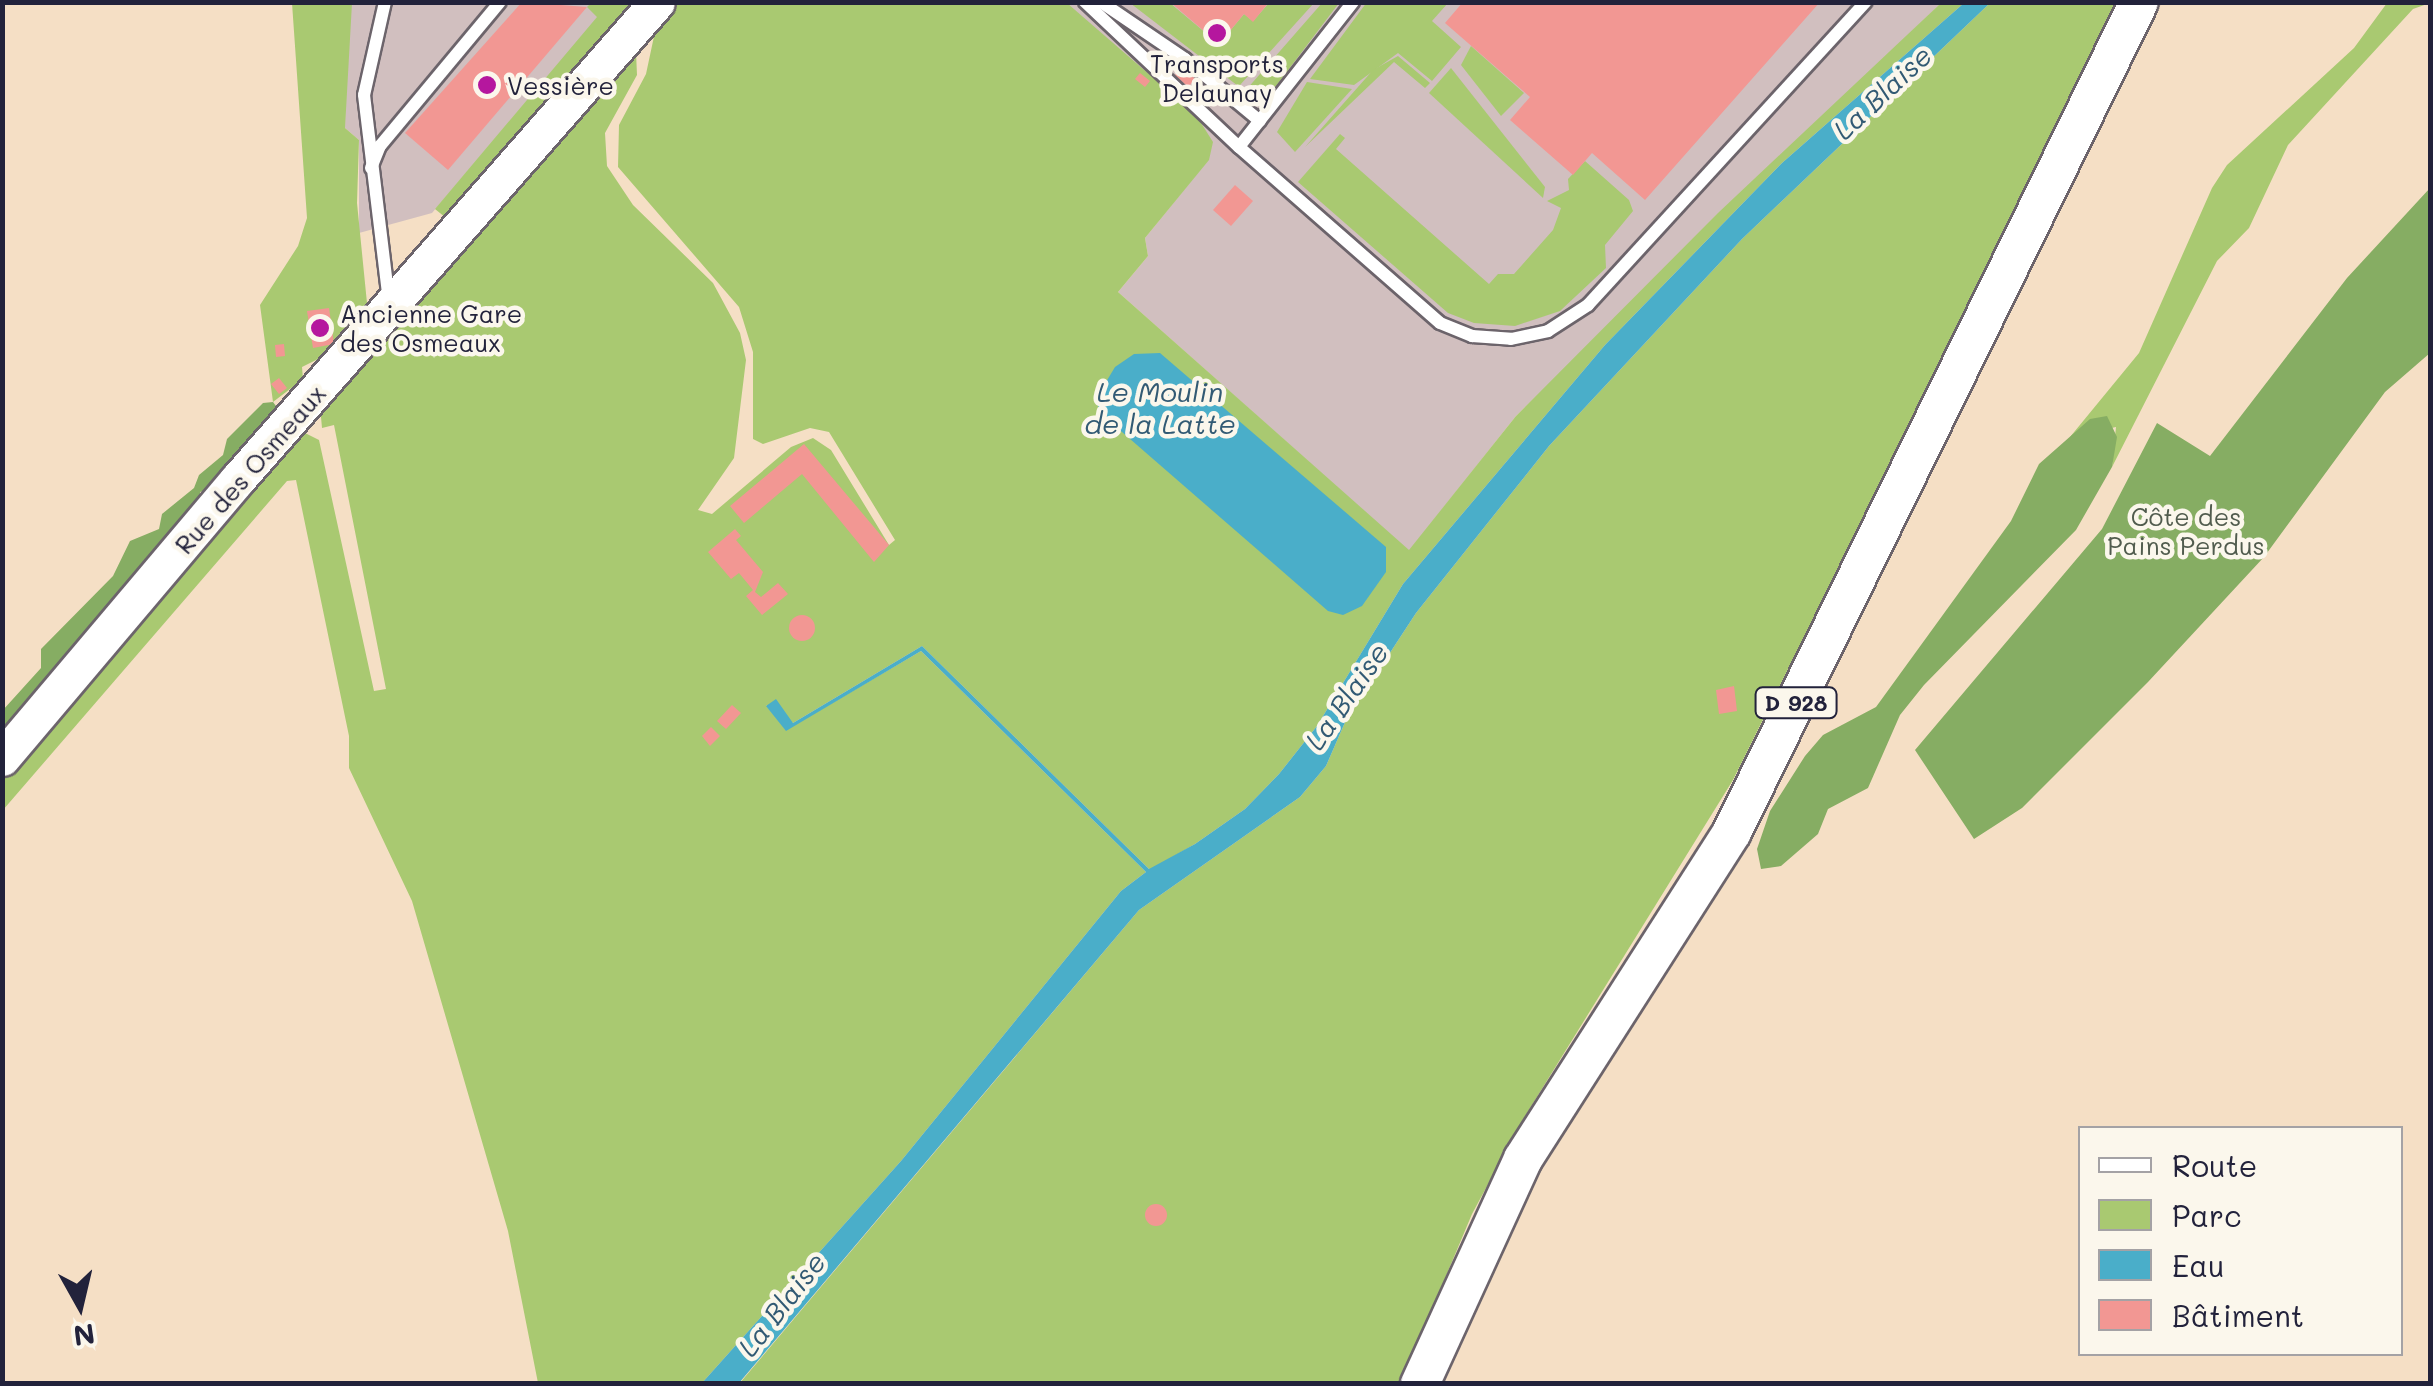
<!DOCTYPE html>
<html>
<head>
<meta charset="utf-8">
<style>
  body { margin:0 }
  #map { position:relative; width:2433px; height:1386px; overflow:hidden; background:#f5dfc5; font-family:Mali,sans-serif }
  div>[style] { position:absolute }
  .industrial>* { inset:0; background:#d1bfbf }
  .green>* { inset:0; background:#a9c971 }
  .forest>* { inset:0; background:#86ad63 }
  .water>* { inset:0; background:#4aaec9 }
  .building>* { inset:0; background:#f29793 }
  .round { border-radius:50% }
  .roads { filter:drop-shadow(2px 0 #6c646b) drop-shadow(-2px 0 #6c646b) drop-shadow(0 2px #6c646b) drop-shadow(0 -2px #6c646b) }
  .service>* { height:12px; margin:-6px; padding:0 6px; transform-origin:6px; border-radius:6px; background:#fff }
  .secondary>* { height:35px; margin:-17.5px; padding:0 17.5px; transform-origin:17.5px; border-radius:17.5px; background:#fff }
  .primary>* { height:38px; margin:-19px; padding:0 19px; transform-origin:19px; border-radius:19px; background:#fff }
  .dots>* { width:28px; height:28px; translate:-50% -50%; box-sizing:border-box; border:5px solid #fbf7ec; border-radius:50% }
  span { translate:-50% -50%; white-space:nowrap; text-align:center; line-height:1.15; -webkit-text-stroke:9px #fbf7ec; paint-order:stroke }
  .shield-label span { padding:2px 8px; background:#fbf7ec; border:2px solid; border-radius:8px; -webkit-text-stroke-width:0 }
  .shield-label { font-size:22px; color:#22223b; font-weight:700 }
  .poi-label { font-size:25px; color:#22223b }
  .left { translate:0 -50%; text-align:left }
  .street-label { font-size:25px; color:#22223b }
  .park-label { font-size:25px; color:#515c4e }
  .water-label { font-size:28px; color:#325a74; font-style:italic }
  .frame { position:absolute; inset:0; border:5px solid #22223b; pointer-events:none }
  .legend { position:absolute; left:2078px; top:1126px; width:325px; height:230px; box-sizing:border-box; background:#fbf7ec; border:2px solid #a4a2a5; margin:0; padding:12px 18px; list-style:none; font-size:30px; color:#22223b }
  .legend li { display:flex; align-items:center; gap:20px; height:50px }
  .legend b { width:50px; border:2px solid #a4a2a5 }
  .north { position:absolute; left:30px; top:1256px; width:100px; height:100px; -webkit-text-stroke:8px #fbf7ec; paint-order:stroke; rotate:172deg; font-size:28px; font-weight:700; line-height:40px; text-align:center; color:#22223b }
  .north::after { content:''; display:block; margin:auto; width:35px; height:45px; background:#22223b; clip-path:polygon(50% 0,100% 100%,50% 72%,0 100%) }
</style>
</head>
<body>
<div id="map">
  <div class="industrial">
    <div style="clip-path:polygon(346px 3px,610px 3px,432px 213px,359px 233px,359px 140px,345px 128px)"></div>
    <div style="clip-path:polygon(1023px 3px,1941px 3px,1516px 416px,1409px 551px,1118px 292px,1148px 256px,1145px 238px,1209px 159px)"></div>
  </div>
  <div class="green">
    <div style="clip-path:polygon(1367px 2px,1448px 3px,1432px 21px,1461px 47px,1432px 81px,1398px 53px,1354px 85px,1310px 79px)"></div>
    <div style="clip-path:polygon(292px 3px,352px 3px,345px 128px,359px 140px,357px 203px,368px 313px,348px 344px,302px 367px,303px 379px,273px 402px,260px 305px,298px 246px,307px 218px)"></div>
    <div style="clip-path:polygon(591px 3px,643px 3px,451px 222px,435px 209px,597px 17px,587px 7px)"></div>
    <div style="clip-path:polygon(675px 3px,1067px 3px,1196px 115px,1213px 142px,1209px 160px,1145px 238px,1148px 256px,1118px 292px,1409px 550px,1516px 416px,1718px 213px,1941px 3px,1964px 3px,1782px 163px,1605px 345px,1403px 584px,1317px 726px,1279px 774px,1245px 809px,1195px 844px,1150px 870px,922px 646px,793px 723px,766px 705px,786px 730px,921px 651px,1146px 872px,1121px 891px,901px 1161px,702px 1383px,538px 1383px,508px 1231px,412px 901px,349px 768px,349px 736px,296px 480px,287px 481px,3px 810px,3px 772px,303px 432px,319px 440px,374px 691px,386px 689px,334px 425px,322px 428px,320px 406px,636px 52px,637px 75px,605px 133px,607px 166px,633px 205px,713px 283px,740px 333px,746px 360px,734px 458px,698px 510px,712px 514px,791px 447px,813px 438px,831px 450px,889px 545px,895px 540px,829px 432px,810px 428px,763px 444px,753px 439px,753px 352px,739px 307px,618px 167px,619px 125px,646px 74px,656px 27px)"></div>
    <div style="clip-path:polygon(1130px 3px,1170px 3px,1219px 44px,1244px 14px,1253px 21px,1269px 3px,1314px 3px,1240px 85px,1246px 90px,1322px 3px,1339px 3px,1276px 86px,1255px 99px)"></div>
    <div style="clip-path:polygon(1990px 3px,2118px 3px,1733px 780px,1522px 1121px,1472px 1214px,1401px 1383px,739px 1384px,1139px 910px,1300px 797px,1326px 766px,1346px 720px,1416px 613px,1549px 446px,1742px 239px)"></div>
    <div style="clip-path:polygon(2387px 3px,2430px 3px,2413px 9px,2288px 145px,2249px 228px,2217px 261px,2112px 467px,2116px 427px,2070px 437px,2139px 353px,2212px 188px,2227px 165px,2354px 48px)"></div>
    <div style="clip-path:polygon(1471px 46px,1524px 93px,1501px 116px,1461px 65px)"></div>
    <div style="clip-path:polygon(1398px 56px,1430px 83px,1425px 88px,1394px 62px,1305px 147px,1373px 70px)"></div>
    <div style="clip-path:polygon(1451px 68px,1545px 187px,1543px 198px,1429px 93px)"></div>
    <div style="clip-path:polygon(1307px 82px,1352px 89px,1295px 152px,1277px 132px)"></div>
    <div style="clip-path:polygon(1340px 134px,1345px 138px,1336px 149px,1489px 284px,1498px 274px,1514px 274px,1553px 230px,1561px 208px,1547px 201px,1569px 190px,1568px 179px,1585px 161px,1629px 200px,1633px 211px,1605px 245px,1606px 268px,1560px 311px,1515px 326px,1474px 323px,1448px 313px,1298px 182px)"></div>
  </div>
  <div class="forest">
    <div style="clip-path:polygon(2430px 188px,2430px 353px,2385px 392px,2264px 557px,2148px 682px,2022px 808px,1974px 839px,1915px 750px,2102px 529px,2157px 423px,2210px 456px,2347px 278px)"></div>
    <div style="clip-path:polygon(263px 403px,273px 402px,279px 410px,215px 488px,200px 492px,200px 506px,3px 730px,3px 710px,41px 668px,41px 649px,113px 576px,130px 541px,159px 529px,162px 514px,194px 488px,199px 475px,223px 455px,227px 439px)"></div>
    <div style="clip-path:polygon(2107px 416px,2117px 437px,2112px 467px,2076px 530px,1924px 685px,1900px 715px,1868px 788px,1828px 809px,1818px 834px,1781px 866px,1761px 869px,1757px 849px,1770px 811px,1805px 756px,1823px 735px,1876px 707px,2011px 521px,2039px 464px,2090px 419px)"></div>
  </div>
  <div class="water">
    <div style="clip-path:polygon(1964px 3px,1990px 3px,1742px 239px,1549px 446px,1416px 613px,1346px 720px,1326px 766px,1300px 797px,1139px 910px,739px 1383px,702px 1383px,901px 1161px,1121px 891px,1146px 872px,921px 651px,786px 731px,766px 706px,776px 699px,793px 723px,922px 646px,1149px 869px,1195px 844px,1245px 809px,1279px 774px,1317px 726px,1403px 584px,1605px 345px,1782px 163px)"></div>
    <div style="clip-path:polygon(1160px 353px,1386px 547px,1386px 572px,1362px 606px,1343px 615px,1328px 611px,1099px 412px,1097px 397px,1115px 367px,1134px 354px)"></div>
  </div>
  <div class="building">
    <div style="clip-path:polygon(522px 2px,587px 7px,448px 170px,405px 133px)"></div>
    <div style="clip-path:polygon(1170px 2px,1269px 2px,1253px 22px,1244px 14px,1219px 44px)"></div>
    <div style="clip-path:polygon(1463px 2px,1820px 2px,1645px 200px,1592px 153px,1573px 175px,1510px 120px,1530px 97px,1445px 23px)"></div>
    <div style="clip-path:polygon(1183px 66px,1196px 78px,1188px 87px,1175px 75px)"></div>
    <div style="clip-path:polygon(1140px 73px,1150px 81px,1145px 87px,1135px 79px)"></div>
    <div style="clip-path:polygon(1235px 185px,1253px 201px,1231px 226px,1213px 210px)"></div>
    <div style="clip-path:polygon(329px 308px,334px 344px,313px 348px,307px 311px)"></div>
    <div style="clip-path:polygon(284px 344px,285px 356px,276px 357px,275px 345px)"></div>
    <div style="clip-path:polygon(279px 378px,287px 388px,279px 394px,271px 384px)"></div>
    <div style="clip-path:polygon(804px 444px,889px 545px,874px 562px,802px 474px,744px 523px,730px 506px)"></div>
    <div style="clip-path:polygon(735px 529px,741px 536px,736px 540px,763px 572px,755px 592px,761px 597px,778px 583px,788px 594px,762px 615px,746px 596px,753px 590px,739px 573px,731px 579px,708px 552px)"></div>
    <div class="round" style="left:789px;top:615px;width:26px;height:26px"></div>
    <div style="clip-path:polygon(1734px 686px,1737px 711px,1719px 714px,1716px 690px)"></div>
    <div style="clip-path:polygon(732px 705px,741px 713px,726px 729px,717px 721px)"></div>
    <div style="clip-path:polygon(711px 727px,720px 736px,710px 746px,702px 736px)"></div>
    <div class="round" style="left:1145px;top:1204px;width:22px;height:22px"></div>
  </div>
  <div class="roads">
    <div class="service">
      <div style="left:385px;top:2px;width:95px;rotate:102.7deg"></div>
      <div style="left:364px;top:95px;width:208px;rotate:83.1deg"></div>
      <div style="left:1085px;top:2px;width:212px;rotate:43.3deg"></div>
      <div style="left:1101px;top:2px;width:102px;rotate:34.2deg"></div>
      <div style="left:1185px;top:59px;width:97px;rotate:39.6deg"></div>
      <div style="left:1353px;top:2px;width:184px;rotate:128.2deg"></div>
      <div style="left:1239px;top:147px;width:267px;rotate:41.2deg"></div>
      <div style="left:1440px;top:323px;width:35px;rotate:22deg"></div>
      <div style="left:1472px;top:336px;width:39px;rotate:4deg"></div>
      <div style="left:1511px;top:339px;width:38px;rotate:-12deg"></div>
      <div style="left:1548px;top:331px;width:48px;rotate:-33deg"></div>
      <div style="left:1588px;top:305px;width:411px;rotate:-47.5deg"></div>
      <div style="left:371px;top:168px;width:24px;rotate:-68deg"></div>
      <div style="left:380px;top:146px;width:187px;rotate:-50.2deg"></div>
    </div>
    <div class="secondary">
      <div style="left:2px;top:758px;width:364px;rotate:-49.8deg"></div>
      <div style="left:237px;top:480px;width:636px;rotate:-48.7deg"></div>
    </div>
    <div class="primary">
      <div style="left:1420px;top:1384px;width:247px;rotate:-65.4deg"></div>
      <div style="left:1523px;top:1159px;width:388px;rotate:-57.4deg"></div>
      <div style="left:1732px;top:832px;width:924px;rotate:-63.88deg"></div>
    </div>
  </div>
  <div class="dots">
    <div style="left:1217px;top:33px;background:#b5179e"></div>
    <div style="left:487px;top:85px;background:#b5179e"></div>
    <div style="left:320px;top:328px;background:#b5179e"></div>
  </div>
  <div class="shield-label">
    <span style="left:1796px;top:703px">D 928</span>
  </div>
  <div class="poi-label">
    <span style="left:1217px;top:78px">Transports<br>Delaunay</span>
    <span class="left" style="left:507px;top:85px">Vessière</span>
    <span class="left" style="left:340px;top:328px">Ancienne Gare<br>des Osmeaux</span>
  </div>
  <div class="street-label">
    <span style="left:250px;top:469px;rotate:-49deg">Rue des Osmeaux</span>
  </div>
  <div class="park-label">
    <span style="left:2186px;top:531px">Côte des<br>Pains Perdus</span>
  </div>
  <div class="water-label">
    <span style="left:1882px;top:92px;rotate:-43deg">La Blaise</span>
    <span style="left:1160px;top:407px">Le Moulin<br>de la Latte</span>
    <span style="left:1346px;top:696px;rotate:-55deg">La Blaise</span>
    <span style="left:781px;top:1304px;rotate:-52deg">La Blaise</span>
  </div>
  <div class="frame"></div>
  <ul class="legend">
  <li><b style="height:12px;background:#fff"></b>Route</li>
  <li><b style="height:28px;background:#a9c971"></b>Parc</li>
  <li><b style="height:28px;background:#4aaec9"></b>Eau</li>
  <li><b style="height:28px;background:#f29793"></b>Bâtiment</li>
  </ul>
  <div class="north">N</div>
</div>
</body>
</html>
